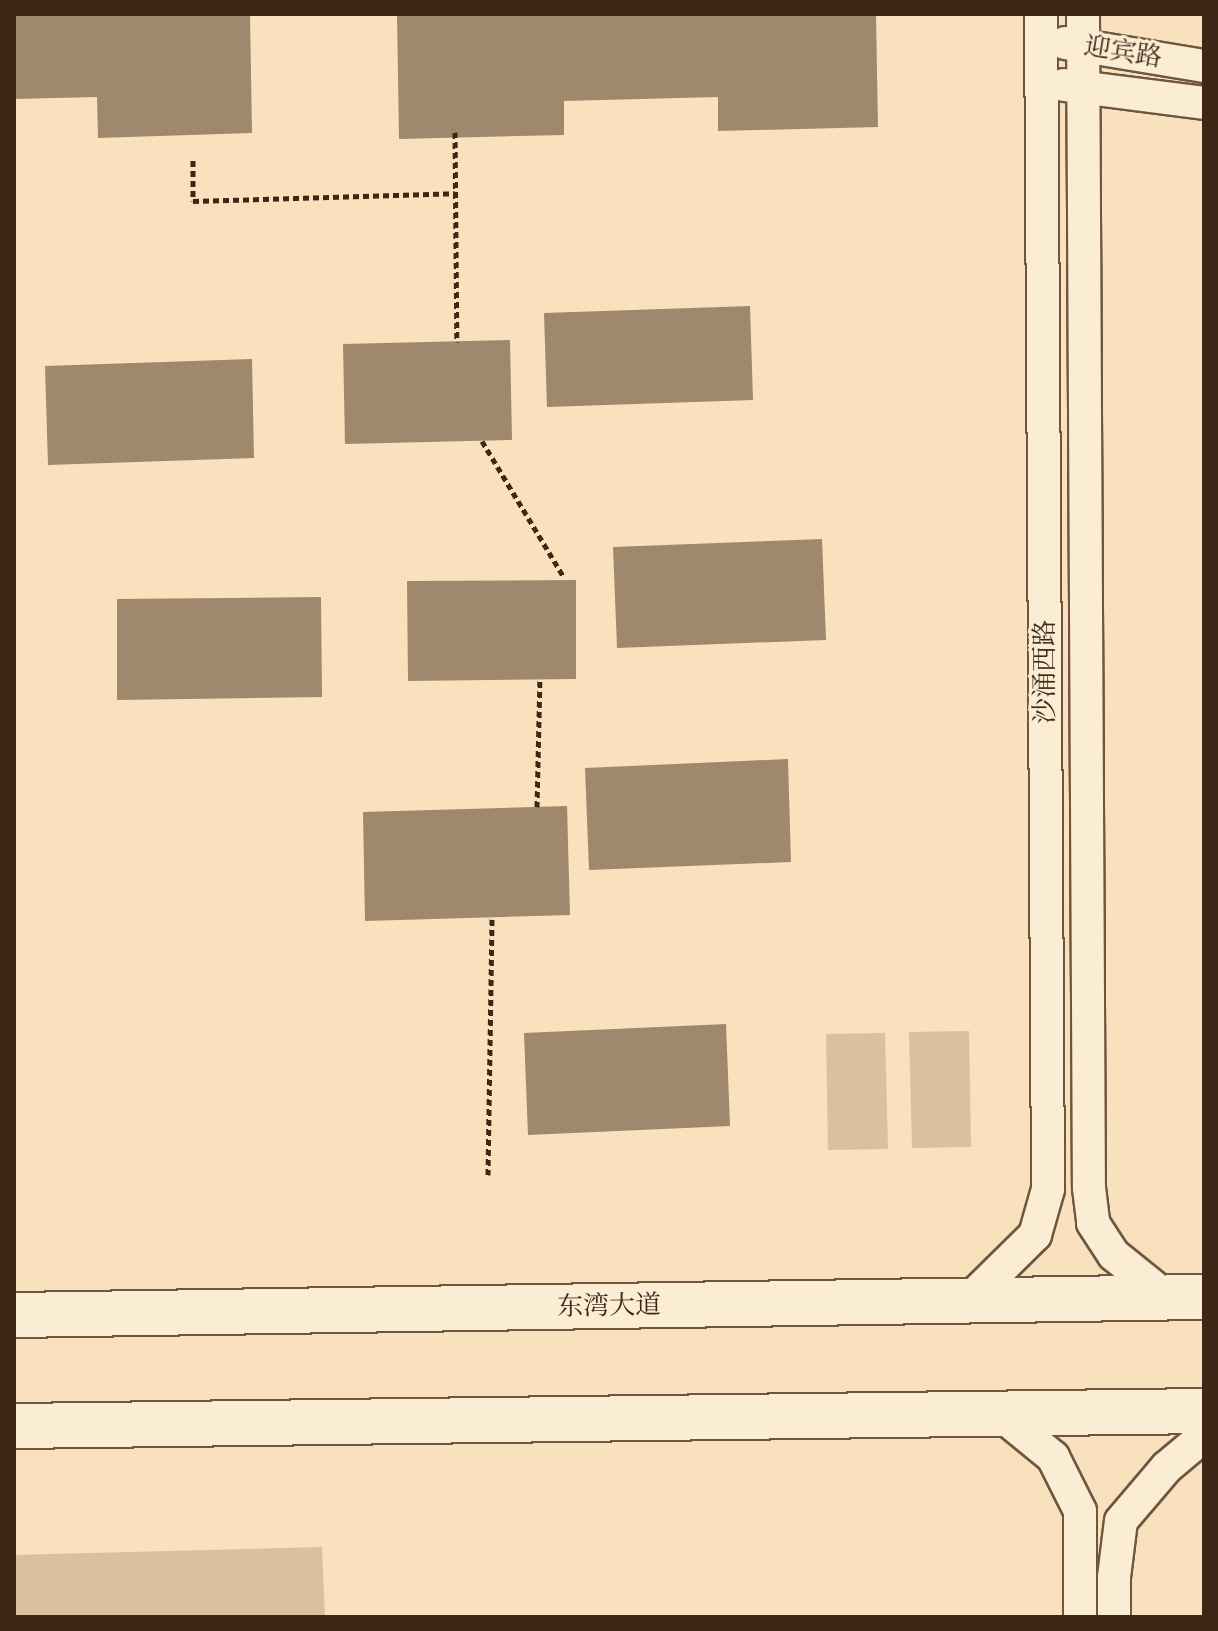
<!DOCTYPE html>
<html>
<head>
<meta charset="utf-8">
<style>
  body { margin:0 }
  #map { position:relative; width:1218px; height:1631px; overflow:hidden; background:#f9e1bd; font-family:Cardo,"Noto Serif SC",serif }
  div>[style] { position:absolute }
  .green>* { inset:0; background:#d9c1a0 }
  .building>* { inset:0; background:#a0886c }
  .path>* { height:5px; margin-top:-2.5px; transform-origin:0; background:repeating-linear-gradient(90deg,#3f2715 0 6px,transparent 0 10px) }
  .roads { filter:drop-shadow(2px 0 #6e563f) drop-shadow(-2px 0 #6e563f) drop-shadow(0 2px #6e563f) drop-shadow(0 -2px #6e563f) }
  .street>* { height:32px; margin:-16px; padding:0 16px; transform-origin:16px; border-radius:16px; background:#fbecd4 }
  .secondary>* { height:44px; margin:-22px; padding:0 22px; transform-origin:22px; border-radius:22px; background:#fbecd4 }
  span { translate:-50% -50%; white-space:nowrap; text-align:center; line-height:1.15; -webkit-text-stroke:6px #fbecd4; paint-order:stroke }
  .street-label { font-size:26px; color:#3f2715 }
  .frame { position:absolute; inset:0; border:16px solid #3f2715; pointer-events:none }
</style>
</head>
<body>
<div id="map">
  <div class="green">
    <div style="clip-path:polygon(969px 1031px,971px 1147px,912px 1148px,909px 1032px)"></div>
    <div style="clip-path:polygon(885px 1033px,888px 1149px,828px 1150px,826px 1034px)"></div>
    <div style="clip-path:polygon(322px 1547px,325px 1617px,14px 1617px,14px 1555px)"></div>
  </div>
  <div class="building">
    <div style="clip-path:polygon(14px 14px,250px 14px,252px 133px,98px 138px,97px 97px,14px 99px)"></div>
    <div style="clip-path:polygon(397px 14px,876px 14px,878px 127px,718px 131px,718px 97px,564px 101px,564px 135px,399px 139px)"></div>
    <div style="clip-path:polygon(750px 306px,753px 400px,547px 407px,544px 313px)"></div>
    <div style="clip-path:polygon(510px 340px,512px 440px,345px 444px,343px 344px)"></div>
    <div style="clip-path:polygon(252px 359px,254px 458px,48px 465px,45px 366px)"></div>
    <div style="clip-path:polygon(822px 539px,826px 640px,617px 648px,613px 547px)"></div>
    <div style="clip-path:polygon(576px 580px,576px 679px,408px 681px,407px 581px)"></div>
    <div style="clip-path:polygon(321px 597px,322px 697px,117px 700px,117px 599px)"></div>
    <div style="clip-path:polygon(788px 759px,791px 862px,589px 870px,585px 768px)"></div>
    <div style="clip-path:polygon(567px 806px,570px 915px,365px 921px,363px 812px)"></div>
    <div style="clip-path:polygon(726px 1024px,730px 1126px,528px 1135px,524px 1033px)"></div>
  </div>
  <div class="path">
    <div style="left:455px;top:132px;width:210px;rotate:89.5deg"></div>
    <div style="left:193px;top:160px;width:41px;rotate:90deg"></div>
    <div style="left:193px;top:201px;width:262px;rotate:-1.7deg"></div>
    <div style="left:482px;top:441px;width:157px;rotate:59deg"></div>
    <div style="left:537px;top:807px;width:128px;rotate:-88.7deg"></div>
    <div style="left:488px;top:1175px;width:258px;rotate:-89.1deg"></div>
  </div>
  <div class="roads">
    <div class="street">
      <div style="left:1083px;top:14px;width:1174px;rotate:89.71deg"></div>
      <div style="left:1089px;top:1188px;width:35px;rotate:83deg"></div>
      <div style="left:1093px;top:1223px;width:38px;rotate:57deg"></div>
      <div style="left:1114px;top:1255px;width:67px;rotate:38.9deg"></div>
      <div style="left:1065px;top:43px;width:141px;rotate:9.4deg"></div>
      <div style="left:1064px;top:85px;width:141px;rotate:7.3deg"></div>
      <div style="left:969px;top:1300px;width:93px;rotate:-44.6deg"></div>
      <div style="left:1035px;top:1235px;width:48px;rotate:-74.2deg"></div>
      <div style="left:1048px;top:1189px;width:1175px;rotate:-90.34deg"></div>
      <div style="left:999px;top:1413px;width:70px;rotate:39.2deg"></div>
      <div style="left:1053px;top:1457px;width:60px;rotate:63.4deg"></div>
      <div style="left:1080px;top:1511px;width:106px;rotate:90deg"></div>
      <div style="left:1114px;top:1617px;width:40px;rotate:-90deg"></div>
      <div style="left:1114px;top:1577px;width:56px;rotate:-82.9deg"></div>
      <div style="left:1121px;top:1521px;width:71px;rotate:-49.6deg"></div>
      <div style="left:1167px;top:1467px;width:48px;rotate:-40deg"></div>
    </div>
    <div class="secondary">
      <div style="left:14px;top:1315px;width:1190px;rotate:-0.87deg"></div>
      <div style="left:14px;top:1426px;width:1190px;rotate:-0.72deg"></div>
    </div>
  </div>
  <div class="street-label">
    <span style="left:1123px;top:52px;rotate:9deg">迎宾路</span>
    <span style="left:1045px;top:672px;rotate:-90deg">沙涌西路</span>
    <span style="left:609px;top:1306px;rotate:-1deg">东湾大道</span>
  </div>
  <div class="frame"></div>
</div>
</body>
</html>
